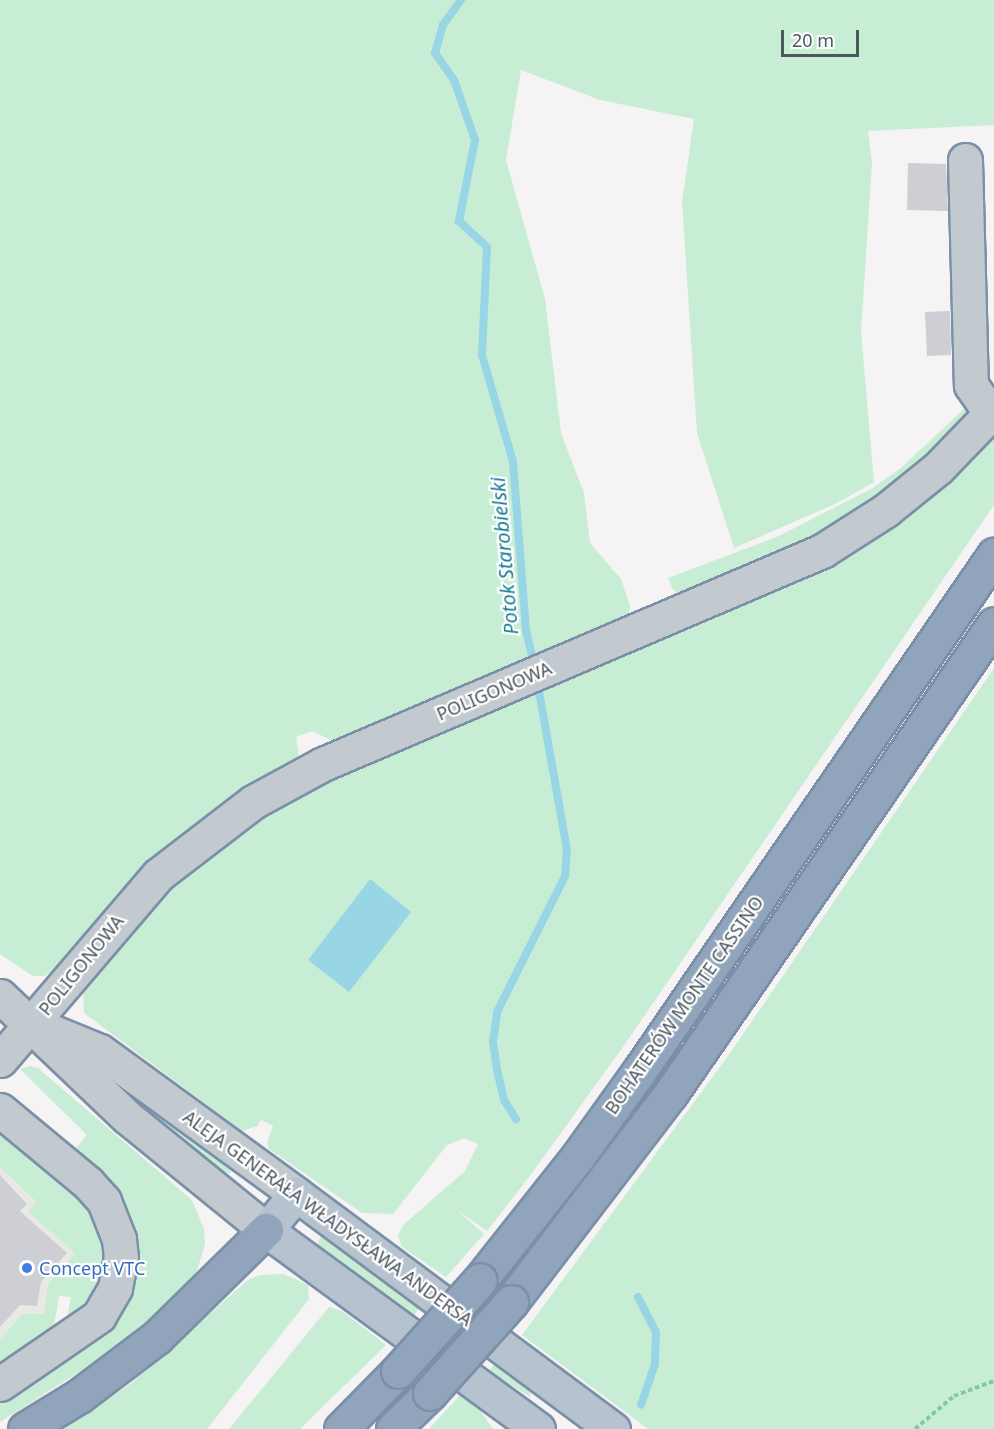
<!DOCTYPE html>
<html>
<head>
<meta charset="utf-8">
<style>
  body { margin:0 }
  #map { position:relative; width:994px; height:1429px; overflow:hidden; background:#f5f3f3; font-family:"Noto Sans",sans-serif }
  div>[style] { position:absolute }
  .commercial>* { inset:0; background:#eae8e2 }
  .green>* { inset:0; background:#c7edd5 }
  .water>* { inset:0; background:#98d6e6 }
  .stream>* { height:8px; margin:-4px; padding:0 4px; transform-origin:4px; border-radius:4px; background:#98d6e6 }
  .building>* { inset:0; background:#cdcfd4 }
  .path>* { height:4px; margin-top:-2px; transform-origin:0; background:repeating-linear-gradient(90deg,#81c8a5 0 4.5px,transparent 0 7.5px) }
  .roads { filter:drop-shadow(2px 0 #7b90a8) drop-shadow(-2px 0 #7b90a8) drop-shadow(0 2px #7b90a8) drop-shadow(0 -2px #7b90a8) }
  .minor>* { height:33px; margin:-16.5px; padding:0 16.5px; transform-origin:16.5px; border-radius:16.5px; background:#c2cad0 }
  .major>* { height:33px; margin:-16.5px; padding:0 16.5px; transform-origin:16.5px; border-radius:16.5px; background:#b6c2ce }
  .highway>* { height:33px; margin:-16.5px; padding:0 16.5px; transform-origin:16.5px; border-radius:16.5px; background:#90a5bc }
  .bridges { filter:drop-shadow(2px 0 #7b90a8) drop-shadow(-2px 0 #7b90a8) drop-shadow(0 2px #7b90a8) drop-shadow(0 -2px #7b90a8) }
  .highway-bridge>* { height:33px; margin:-16.5px; padding:0 16.5px; transform-origin:16.5px; border-radius:16.5px; background:#90a5bc }
  .dots>* { width:16px; height:16px; translate:-50% -50%; box-sizing:border-box; border:3px solid #fff; border-radius:50% }
  span { translate:-50% -50%; white-space:nowrap; text-align:center; line-height:1.15; -webkit-text-stroke:4.5px #fff; paint-order:stroke }
  .street-label { font-size:18px; color:#4c565f }
  .shop-label { font-size:18px; color:#366cbe }
  .left { translate:0 -50%; text-align:left }
  .water-label { font-size:20px; color:#197b95; font-style:italic }
  .scale { position:absolute; left:781px; top:30px; width:78px; height:27px; box-sizing:border-box; border:3px solid #4c565f; border-top:0; padding-left:8px; font-size:18px; line-height:21px; white-space:nowrap; color:#4c565f; -webkit-text-stroke:4px #fff; paint-order:stroke }
</style>
</head>
<body>
<div id="map">
  <div class="commercial">
    <div style="clip-path:polygon(0 1167px,36px 1203px,29px 1212px,75px 1253px,48px 1284px,44px 1314px,22px 1314px,0 1339px)"></div>
  </div>
  <div class="green">
    <div style="clip-path:polygon(0 0,994px 0,994px 125px,868px 131px,872px 163px,861px 332px,874px 482px,835px 504px,734px 548px,697px 433px,682px 202px,694px 119px,600px 100px,521px 70px,506px 160px,545px 299px,561px 433px,584px 493px,590px 543px,621px 579px,630px 606px,627px 622px,335px 742px,312px 731px,296px 737px,300px 763px,62px 966px,44px 976px,33px 976px,0 954px)"></div>
    <div style="clip-path:polygon(968px 405px,970px 414px,926px 465px,820px 537px,684px 599px,673px 589px,668px 578px,779px 536px,871px 489px,900px 469px)"></div>
    <div style="clip-path:polygon(994px 427px,994px 505px,623px 1047px,529px 1177px,487px 1231px,457px 1210px,484px 1234px,446px 1277px,402px 1247px,398px 1236px,403px 1225px,465px 1171px,478px 1144px,464px 1138px,447px 1145px,393px 1214px,362px 1213px,269px 1149px,267px 1143px,273px 1126px,261px 1120px,257px 1126px,242px 1131px,84px 1013px,83px 987px,196px 856px,325px 774px,745px 597px)"></div>
    <div style="clip-path:polygon(994px 668px,994px 1429px,648px 1429px,522px 1335px,728px 1056px)"></div>
    <div style="clip-path:polygon(71px 1048px,229px 1165px,231px 1173px,221px 1174px,151px 1121px)"></div>
    <div style="clip-path:polygon(30px 1066px,38px 1068px,192px 1200px,204px 1229px,205px 1244px,197px 1271px,184px 1290px,109px 1353px,0 1422px,0 1398px,127px 1297px,73px 1152px,87px 1135px,20px 1069px)"></div>
    <div style="clip-path:polygon(0 1129px,57px 1172px,100px 1220px,107px 1259px,102px 1290px,65px 1329px,71px 1297px,59px 1296px,52px 1338px,0 1373px,0 1339px,22px 1314px,44px 1314px,48px 1284px,75px 1253px,28px 1212px,36px 1202px,0 1167px)"></div>
    <div style="clip-path:polygon(321px 1235px,325px 1236px,421px 1306px,414px 1315px,317px 1245px)"></div>
    <div style="clip-path:polygon(284px 1274px,308px 1285px,309px 1299px,207px 1429px,64px 1429px,130px 1384px,248px 1280px,260px 1275px)"></div>
    <div style="clip-path:polygon(329px 1307px,342px 1311px,386px 1345px,300px 1429px,229px 1429px)"></div>
    <div style="clip-path:polygon(496px 1362px,531px 1388px,530px 1397px,489px 1371px)"></div>
    <div style="clip-path:polygon(461px 1394px,479px 1409px,493px 1429px,429px 1429px)"></div>
  </div>
  <div class="water">
    <div style="clip-path:polygon(370px 879px,411px 912px,349px 992px,308px 960px)"></div>
  </div>
  <div class="stream">
    <div style="left:461px;top:0;width:31px;rotate:126deg"></div>
    <div style="left:443px;top:25px;width:29px;rotate:106deg"></div>
    <div style="left:435px;top:53px;width:33px;rotate:55deg"></div>
    <div style="left:454px;top:80px;width:64px;rotate:70.7deg"></div>
    <div style="left:475px;top:140px;width:83px;rotate:101.2deg"></div>
    <div style="left:459px;top:221px;width:38px;rotate:43deg"></div>
    <div style="left:487px;top:247px;width:108px;rotate:92.7deg"></div>
    <div style="left:482px;top:355px;width:111px;rotate:73.8deg"></div>
    <div style="left:513px;top:462px;width:169px;rotate:85.6deg"></div>
    <div style="left:526px;top:630px;width:36px;rotate:77deg"></div>
    <div style="left:516px;top:1119px;width:22px;rotate:-122deg"></div>
    <div style="left:504px;top:1100px;width:31px;rotate:-103deg"></div>
    <div style="left:497px;top:1070px;width:28px;rotate:-98deg"></div>
    <div style="left:493px;top:1042px;width:30px;rotate:-82deg"></div>
    <div style="left:497px;top:1012px;width:152px;rotate:-63.4deg"></div>
    <div style="left:565px;top:876px;width:26px;rotate:-86deg"></div>
    <div style="left:567px;top:850px;width:173px;rotate:-100deg"></div>
    <div style="left:638px;top:1297px;width:39px;rotate:63deg"></div>
    <div style="left:656px;top:1332px;width:32px;rotate:92deg"></div>
    <div style="left:655px;top:1364px;width:43px;rotate:108.9deg"></div>
  </div>
  <div class="building">
    <div style="clip-path:polygon(908px 163px,946px 164px,948px 211px,907px 210px)"></div>
    <div style="clip-path:polygon(950px 311px,951px 355px,927px 356px,925px 312px)"></div>
    <div style="clip-path:polygon(0 1175px,27px 1204px,20px 1211px,67px 1253px,41px 1282px,37px 1306px,20px 1305px,0 1327px)"></div>
  </div>
  <div class="path">
    <div style="left:915px;top:1429px;width:51px;rotate:-40.2deg"></div>
    <div style="left:954px;top:1396px;width:43px;rotate:-20.6deg"></div>
  </div>
  <div class="roads">
    <div class="minor">
      <div style="left:965px;top:160px;width:225px;rotate:88.5deg"></div>
      <div style="left:971px;top:385px;width:35px;rotate:55deg"></div>
      <div style="left:0;top:996px;width:175px;rotate:43.6deg"></div>
      <div style="left:127px;top:1117px;width:179px;rotate:39.1deg"></div>
      <div style="left:46px;top:1029px;width:58px;rotate:22.2deg"></div>
      <div style="left:100px;top:1051px;width:243px;rotate:36.1deg"></div>
      <div style="left:0;top:1060px;width:243px;rotate:-49.5deg"></div>
      <div style="left:158px;top:875px;width:120px;rotate:-37.5deg"></div>
      <div style="left:253px;top:802px;width:80px;rotate:-28.5deg"></div>
      <div style="left:323px;top:764px;width:543px;rotate:-23.12deg"></div>
      <div style="left:822px;top:551px;width:76px;rotate:-32.6deg"></div>
      <div style="left:886px;top:510px;width:67px;rotate:-38.9deg"></div>
      <div style="left:938px;top:468px;width:81px;rotate:-46deg"></div>
      <div style="left:0;top:1110px;width:114px;rotate:39.7deg"></div>
      <div style="left:88px;top:1183px;width:24px;rotate:48deg"></div>
      <div style="left:104px;top:1201px;width:41px;rotate:68.5deg"></div>
      <div style="left:119px;top:1239px;width:18px;rotate:84deg"></div>
      <div style="left:121px;top:1257px;width:32px;rotate:101deg"></div>
      <div style="left:115px;top:1288px;width:32px;rotate:120deg"></div>
      <div style="left:99px;top:1316px;width:120px;rotate:145.5deg"></div>
    </div>
    <div class="major">
      <div style="left:538px;top:1429px;width:337px;rotate:-143.8deg"></div>
      <div style="left:266px;top:1230px;width:47px;rotate:-50.2deg"></div>
      <div style="left:296px;top:1194px;width:395px;rotate:36.6deg"></div>
    </div>
    <div class="highway">
      <div style="left:480px;top:1280px;width:159px;rotate:-51.6deg"></div>
      <div style="left:579px;top:1155px;width:101px;rotate:-54.3deg"></div>
      <div style="left:638px;top:1073px;width:629px;rotate:-55.5deg"></div>
      <div style="left:511px;top:1302px;width:263px;rotate:-52.6deg"></div>
      <div style="left:671px;top:1093px;width:569px;rotate:-55.44deg"></div>
      <div style="left:25px;top:1429px;width:63px;rotate:-31.4deg"></div>
      <div style="left:79px;top:1396px;width:98px;rotate:-37.1deg"></div>
      <div style="left:157px;top:1337px;width:153px;rotate:-44.5deg"></div>
      <div style="left:341px;top:1429px;width:81px;rotate:-45.5deg"></div>
      <div style="left:393px;top:1429px;width:52px;rotate:-44.2deg"></div>
    </div>
  </div>
  <div class="bridges">
    <div class="highway-bridge">
      <div style="left:398px;top:1371px;width:122px;rotate:-48deg"></div>
      <div style="left:430px;top:1393px;width:122px;rotate:-48.3deg"></div>
    </div>
  </div>
  <div class="dots">
    <div style="left:27px;top:1268px;background:#3f7fe0"></div>
  </div>
  <div class="street-label">
    <span style="left:494px;top:691px;rotate:-23deg">POLIGONOWA</span>
    <span style="left:81px;top:965px;rotate:-51deg">POLIGONOWA</span>
    <span style="left:684px;top:1005px;rotate:-55deg">BOHATERÓW MONTE CASSINO</span>
    <span style="left:328px;top:1218px;rotate:36deg">ALEJA GENERAŁA WŁADYSŁAWA ANDERSA</span>
  </div>
  <div class="shop-label">
    <span class="left" style="left:39px;top:1268px">Concept VTC</span>
  </div>
  <div class="water-label">
    <span style="left:504px;top:556px;rotate:-95deg">Potok Starobielski</span>
  </div>
  <div class="scale">20 m</div>
</div>
</body>
</html>
